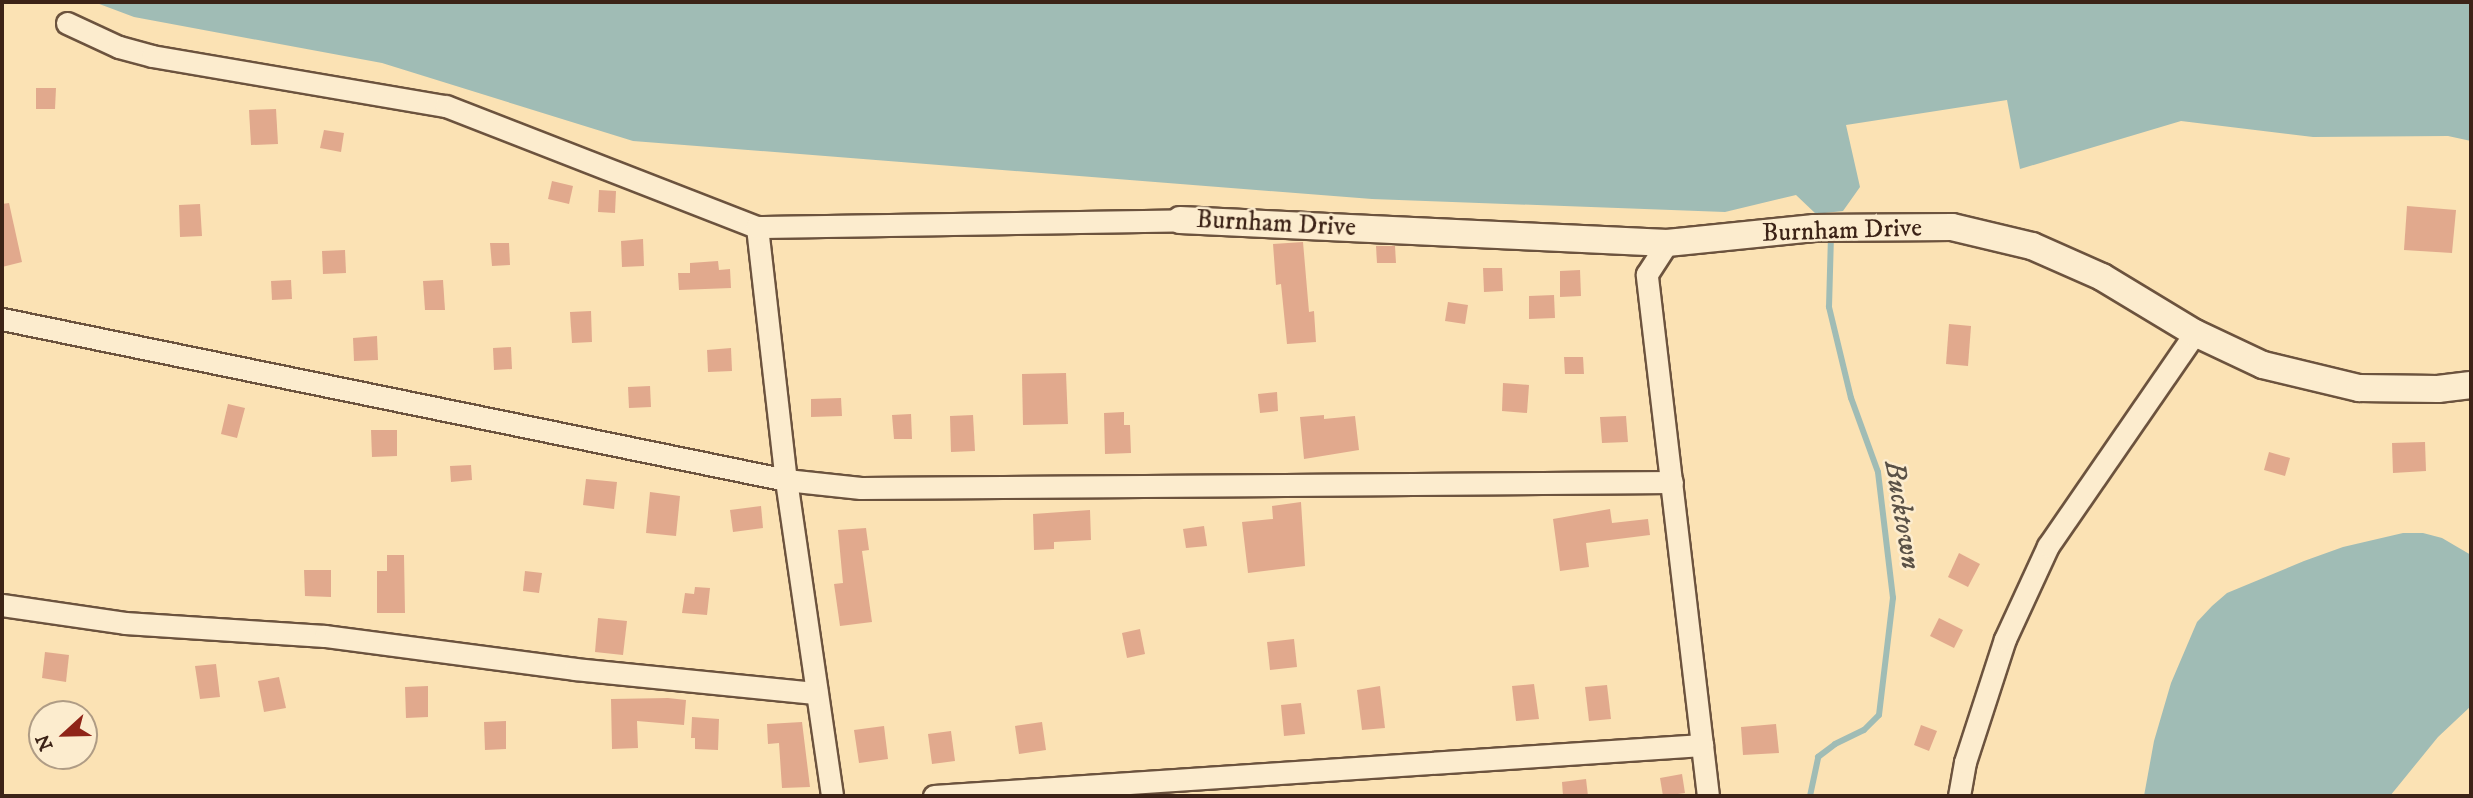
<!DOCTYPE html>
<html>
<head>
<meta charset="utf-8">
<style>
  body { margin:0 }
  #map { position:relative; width:2473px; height:798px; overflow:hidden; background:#fbe2b4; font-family:"IM FELL DW Pica",serif }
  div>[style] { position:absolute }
  .water>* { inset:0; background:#a0bcb5 }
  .stream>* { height:6px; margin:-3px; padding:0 3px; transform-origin:3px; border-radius:3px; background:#a0bcb5 }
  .building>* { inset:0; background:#e1a98d }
  .roads { filter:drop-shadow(2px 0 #6c533e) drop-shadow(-2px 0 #6c533e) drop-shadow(0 2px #6c533e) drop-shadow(0 -2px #6c533e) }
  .minor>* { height:21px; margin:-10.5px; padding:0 10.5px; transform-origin:10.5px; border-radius:10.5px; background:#fcecce }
  .tertiary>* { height:26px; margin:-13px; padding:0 13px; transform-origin:13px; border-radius:13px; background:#fcecce }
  span { translate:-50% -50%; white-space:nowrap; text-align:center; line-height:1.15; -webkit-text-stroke:5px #fcecce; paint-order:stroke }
  .street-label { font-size:26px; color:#3c2317 }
  .water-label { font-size:28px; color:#5a5146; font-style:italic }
  .frame { position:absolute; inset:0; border:4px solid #3c2317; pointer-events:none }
  .north { position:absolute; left:28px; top:700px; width:70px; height:70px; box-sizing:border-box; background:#fcecce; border:2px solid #af9c85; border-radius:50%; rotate:248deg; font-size:19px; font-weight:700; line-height:28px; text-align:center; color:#3c2317 }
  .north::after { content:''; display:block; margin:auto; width:24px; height:32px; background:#8f2418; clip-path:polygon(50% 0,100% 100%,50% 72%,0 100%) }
</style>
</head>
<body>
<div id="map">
  <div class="water">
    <div style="clip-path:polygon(94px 2px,2471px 2px,2471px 141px,2448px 136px,2313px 137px,2181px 121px,2020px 169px,2007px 100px,1846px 125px,1860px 187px,1843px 211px,1816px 214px,1796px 195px,1725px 212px,1372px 199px,633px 141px,382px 63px,134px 17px)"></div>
    <div style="clip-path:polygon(2403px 533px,2423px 533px,2442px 538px,2471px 555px,2471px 706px,2438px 737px,2390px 796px,2144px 796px,2154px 741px,2171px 683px,2197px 622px,2212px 606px,2227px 593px,2304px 561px,2343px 547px)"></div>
  </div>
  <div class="stream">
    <div style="left:1810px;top:796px;width:40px;rotate:-78deg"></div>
    <div style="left:1818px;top:757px;width:21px;rotate:-37deg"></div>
    <div style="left:1835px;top:744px;width:32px;rotate:-26deg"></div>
    <div style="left:1864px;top:730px;width:21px;rotate:-45deg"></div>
    <div style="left:1879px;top:715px;width:118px;rotate:-83.2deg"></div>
    <div style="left:1893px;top:598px;width:127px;rotate:-96.8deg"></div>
    <div style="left:1878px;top:472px;width:79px;rotate:-110deg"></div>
    <div style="left:1851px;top:398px;width:94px;rotate:-103.6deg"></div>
    <div style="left:1829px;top:307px;width:71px;rotate:-88.4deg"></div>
  </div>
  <div class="building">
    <div style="clip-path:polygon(36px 88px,56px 88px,55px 109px,36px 109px)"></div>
    <div style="clip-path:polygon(276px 109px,278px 144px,251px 145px,249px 110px)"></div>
    <div style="clip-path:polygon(324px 130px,344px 133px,341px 152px,320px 148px)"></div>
    <div style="clip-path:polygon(552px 181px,573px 186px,569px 204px,548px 199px)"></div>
    <div style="clip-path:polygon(599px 190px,616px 191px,615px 213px,598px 212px)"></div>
    <div style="clip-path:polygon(9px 203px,22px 262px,2px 267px,2px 204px)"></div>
    <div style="clip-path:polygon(200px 204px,202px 236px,180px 237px,179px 205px)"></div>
    <div style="clip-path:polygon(2407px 206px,2456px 210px,2452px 253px,2404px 250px)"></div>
    <div style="clip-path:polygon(643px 239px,644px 266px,622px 267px,621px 241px)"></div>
    <div style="clip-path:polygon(1303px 242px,1309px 312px,1314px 311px,1316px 342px,1287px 344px,1281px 284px,1276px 285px,1273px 244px)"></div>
    <div style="clip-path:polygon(490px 243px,509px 243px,510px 265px,492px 266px)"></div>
    <div style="clip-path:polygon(1376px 246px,1395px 246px,1396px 263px,1377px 263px)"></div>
    <div style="clip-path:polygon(345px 250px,346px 273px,323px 274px,322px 251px)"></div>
    <div style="clip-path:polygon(718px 261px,719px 270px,730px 269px,731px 288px,679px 290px,678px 273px,690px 273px,690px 263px)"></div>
    <div style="clip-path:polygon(1483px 268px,1502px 268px,1503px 291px,1484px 292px)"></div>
    <div style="clip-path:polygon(1580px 270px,1581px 296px,1560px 297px,1560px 271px)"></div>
    <div style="clip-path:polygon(291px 280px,292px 299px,272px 300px,271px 281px)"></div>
    <div style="clip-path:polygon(443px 280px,445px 310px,425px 310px,423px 281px)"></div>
    <div style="clip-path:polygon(1554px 295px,1555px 318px,1529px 319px,1529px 296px)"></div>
    <div style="clip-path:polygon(1448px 302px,1468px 305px,1465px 324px,1445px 321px)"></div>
    <div style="clip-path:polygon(591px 311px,592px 342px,572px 343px,570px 312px)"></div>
    <div style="clip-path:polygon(1949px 324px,1971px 326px,1968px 366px,1946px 364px)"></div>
    <div style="clip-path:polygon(377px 336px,378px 360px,354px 361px,353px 338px)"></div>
    <div style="clip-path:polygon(511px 347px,512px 369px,494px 370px,493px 348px)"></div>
    <div style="clip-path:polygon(731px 348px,732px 371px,708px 372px,707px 350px)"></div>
    <div style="clip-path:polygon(1564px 357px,1583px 357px,1584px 374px,1565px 374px)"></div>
    <div style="clip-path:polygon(1066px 373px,1068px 424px,1023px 425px,1022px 374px)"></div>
    <div style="clip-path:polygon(1503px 383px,1529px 385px,1527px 413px,1502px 411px)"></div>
    <div style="clip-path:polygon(650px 386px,651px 407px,629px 408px,628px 387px)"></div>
    <div style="clip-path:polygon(1277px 392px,1278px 411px,1260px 413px,1258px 394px)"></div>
    <div style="clip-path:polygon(841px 398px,842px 416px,811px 417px,811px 399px)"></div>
    <div style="clip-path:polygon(228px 404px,245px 408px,237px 438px,221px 434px)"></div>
    <div style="clip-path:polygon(1124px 412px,1124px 425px,1130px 425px,1131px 453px,1105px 454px,1104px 413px)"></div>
    <div style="clip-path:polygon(911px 414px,912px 439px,894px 439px,892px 415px)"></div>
    <div style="clip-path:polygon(973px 415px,975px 451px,951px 452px,950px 416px)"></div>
    <div style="clip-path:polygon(1324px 415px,1324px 419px,1355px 416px,1359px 450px,1304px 459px,1300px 417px)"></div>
    <div style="clip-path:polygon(1626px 416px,1628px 442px,1602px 443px,1600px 417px)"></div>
    <div style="clip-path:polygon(371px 430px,397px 430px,397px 456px,372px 457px)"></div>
    <div style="clip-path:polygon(2425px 442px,2426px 471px,2393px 473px,2392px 443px)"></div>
    <div style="clip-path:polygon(2269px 452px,2290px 458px,2285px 476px,2264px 470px)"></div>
    <div style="clip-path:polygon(471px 465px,472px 480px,451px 482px,450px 466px)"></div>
    <div style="clip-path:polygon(586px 479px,617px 482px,614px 509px,583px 505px)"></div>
    <div style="clip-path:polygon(650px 492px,680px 496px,676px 536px,646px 533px)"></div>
    <div style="clip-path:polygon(1301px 502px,1305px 566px,1248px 573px,1242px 522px,1273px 519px,1272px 506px)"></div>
    <div style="clip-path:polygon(761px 506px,763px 528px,733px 532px,730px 510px)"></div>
    <div style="clip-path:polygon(1610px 509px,1612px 523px,1648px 519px,1650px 535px,1586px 543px,1589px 567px,1560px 571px,1553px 519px)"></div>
    <div style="clip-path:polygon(1090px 510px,1091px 540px,1054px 542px,1054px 549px,1034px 550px,1033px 514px)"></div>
    <div style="clip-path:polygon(1204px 526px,1207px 546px,1186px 548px,1183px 529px)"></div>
    <div style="clip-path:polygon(866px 528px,869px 550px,862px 551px,872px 622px,840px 626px,834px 584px,843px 583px,838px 530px)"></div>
    <div style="clip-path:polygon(1959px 553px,1980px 564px,1968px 587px,1948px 577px)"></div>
    <div style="clip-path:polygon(387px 555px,404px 555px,405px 613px,377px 613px,377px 571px,387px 571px)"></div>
    <div style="clip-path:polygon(304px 570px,331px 570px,331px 597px,305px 596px)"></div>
    <div style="clip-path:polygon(525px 571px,542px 573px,539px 593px,523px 591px)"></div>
    <div style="clip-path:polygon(695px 587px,710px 588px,707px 615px,682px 613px,685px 593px,694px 594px)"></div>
    <div style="clip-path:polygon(598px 618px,627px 621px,623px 655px,595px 652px)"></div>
    <div style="clip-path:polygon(1939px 618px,1963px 630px,1954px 648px,1930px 636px)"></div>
    <div style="clip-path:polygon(1140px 629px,1145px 654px,1127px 658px,1122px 633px)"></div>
    <div style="clip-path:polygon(1294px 639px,1297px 667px,1270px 670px,1267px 642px)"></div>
    <div style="clip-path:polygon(45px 652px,69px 655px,66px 682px,42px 678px)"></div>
    <div style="clip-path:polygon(216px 664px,220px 697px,200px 699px,195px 666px)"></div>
    <div style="clip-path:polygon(279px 677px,286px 708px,264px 712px,258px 681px)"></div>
    <div style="clip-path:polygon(1534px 684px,1539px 719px,1516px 721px,1512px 686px)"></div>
    <div style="clip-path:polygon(1607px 685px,1611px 719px,1589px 721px,1585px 687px)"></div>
    <div style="clip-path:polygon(428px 686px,428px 717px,406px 718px,405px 687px)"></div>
    <div style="clip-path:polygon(1380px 686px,1385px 728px,1362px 730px,1357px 690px)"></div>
    <div style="clip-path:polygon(668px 698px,686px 700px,684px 725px,637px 721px,638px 748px,612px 749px,611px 699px)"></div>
    <div style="clip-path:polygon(1301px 703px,1305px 734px,1284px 736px,1281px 705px)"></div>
    <div style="clip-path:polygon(692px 717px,719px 719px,718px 750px,695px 749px,695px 738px,691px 738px)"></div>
    <div style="clip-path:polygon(506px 721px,506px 749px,485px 750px,484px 722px)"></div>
    <div style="clip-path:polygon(802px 722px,810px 787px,782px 788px,779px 743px,768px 744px,767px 724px)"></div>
    <div style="clip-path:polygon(1042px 722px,1046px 750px,1019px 754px,1015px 726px)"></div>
    <div style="clip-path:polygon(1776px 724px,1779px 753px,1743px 755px,1741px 727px)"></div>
    <div style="clip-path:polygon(1921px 725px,1937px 731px,1929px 751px,1914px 745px)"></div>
    <div style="clip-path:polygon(884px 726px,888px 759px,859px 763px,854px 730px)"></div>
    <div style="clip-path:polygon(951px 731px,955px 761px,932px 764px,928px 734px)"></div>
    <div style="clip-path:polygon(1682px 774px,1685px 793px,1663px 796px,1660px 778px)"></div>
    <div style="clip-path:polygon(1586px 779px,1588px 796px,1563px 796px,1562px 782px)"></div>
  </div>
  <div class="roads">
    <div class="minor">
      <div style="left:67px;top:23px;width:57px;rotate:24.8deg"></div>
      <div style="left:119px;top:47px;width:34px;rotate:15deg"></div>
      <div style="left:152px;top:56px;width:298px;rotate:9.7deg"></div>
      <div style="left:446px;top:106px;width:334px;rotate:21.3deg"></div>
      <div style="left:757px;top:227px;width:255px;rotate:83.5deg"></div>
      <div style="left:786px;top:480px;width:319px;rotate:81.7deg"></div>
      <div style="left:757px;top:227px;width:423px;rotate:-0.9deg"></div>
      <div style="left:2px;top:319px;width:800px;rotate:11.6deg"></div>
      <div style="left:786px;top:480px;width:75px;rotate:6.1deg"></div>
      <div style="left:861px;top:488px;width:811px;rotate:-0.42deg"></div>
      <div style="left:2px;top:605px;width:124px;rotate:8.3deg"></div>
      <div style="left:125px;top:623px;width:200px;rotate:3.7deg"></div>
      <div style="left:325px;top:636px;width:252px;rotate:7.5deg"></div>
      <div style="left:575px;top:669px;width:243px;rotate:5.7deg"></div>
      <div style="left:1702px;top:745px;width:51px;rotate:83.3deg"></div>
      <div style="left:934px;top:796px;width:770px;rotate:-3.8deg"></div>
      <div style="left:1702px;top:745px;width:474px;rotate:-96.7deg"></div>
      <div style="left:1647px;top:274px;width:37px;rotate:-57deg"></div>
      <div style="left:1959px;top:796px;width:35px;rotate:-80deg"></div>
      <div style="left:1965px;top:762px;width:129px;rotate:-72deg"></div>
      <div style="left:2005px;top:639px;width:102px;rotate:-65.2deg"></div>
      <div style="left:2048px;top:546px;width:259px;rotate:-55.4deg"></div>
    </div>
    <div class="tertiary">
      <div style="left:1180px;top:220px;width:488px;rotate:2.7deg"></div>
      <div style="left:1667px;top:243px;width:148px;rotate:-5.8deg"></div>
      <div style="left:1814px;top:228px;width:138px;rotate:-0.4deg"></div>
      <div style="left:1952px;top:227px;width:82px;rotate:13.4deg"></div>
      <div style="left:2032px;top:246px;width:77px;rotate:23.9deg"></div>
      <div style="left:2102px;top:277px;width:109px;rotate:31.1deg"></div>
      <div style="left:2195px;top:333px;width:75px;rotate:25.2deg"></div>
      <div style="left:2263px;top:365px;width:99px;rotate:13.5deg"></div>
      <div style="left:2359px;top:388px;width:79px;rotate:0.7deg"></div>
      <div style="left:2438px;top:389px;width:33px;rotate:-7deg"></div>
    </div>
  </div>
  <div class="street-label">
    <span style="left:1276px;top:224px;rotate:3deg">Burnham Drive</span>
    <span style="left:1842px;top:231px;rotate:-2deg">Burnham Drive</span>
  </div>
  <div class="water-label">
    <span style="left:1902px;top:515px;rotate:81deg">Bucktown</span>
  </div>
  <div class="frame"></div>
  <div class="north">N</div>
</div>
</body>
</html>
